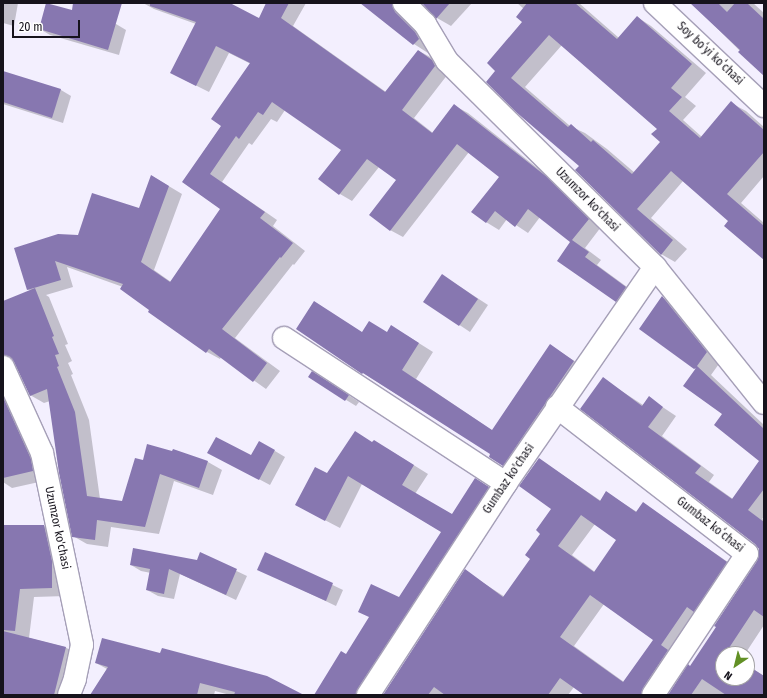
<!DOCTYPE html>
<html>
<head>
<meta charset="utf-8">
<style>
  body { margin:0 }
  #map { position:relative; width:767px; height:698px; overflow:hidden; background:#f3effe; font-family:"Fira Sans Condensed",sans-serif }
  div>[style] { position:absolute }
  .shadow>* { inset:0; background:#0003 }
  .building>* { inset:0; background:#8777b0 }
  .roads { filter:drop-shadow(1px 0 #a59fb7) drop-shadow(-1px 0 #a59fb7) drop-shadow(0 1px #a59fb7) drop-shadow(0 -1px #a59fb7) }
  .minor>* { height:22px; margin:-11px; padding:0 11px; transform-origin:11px; border-radius:11px; background:#fff }
  span { translate:-50% -50%; white-space:nowrap; text-align:center; line-height:1.15; -webkit-text-stroke:3px #fff; paint-order:stroke }
  .street-label { font-size:12px; color:#16131c }
  .frame { position:absolute; inset:0; border:4px solid #16131c; pointer-events:none }
  .north { position:absolute; left:715px; top:646px; width:40px; height:40px; box-sizing:border-box; background:#fff; border:1px solid #a2a1a4; border-radius:50%; rotate:215deg; font-size:11px; font-weight:700; line-height:16px; text-align:center; color:#16131c }
  .north::after { content:''; display:block; margin:auto; width:14px; height:18px; background:#629025; clip-path:polygon(50% 0,100% 100%,50% 72%,0 100%) }
  .scale { position:absolute; left:12px; top:20px; width:68px; height:18px; box-sizing:border-box; border:2px solid #16131c; border-top:0; padding-left:5px; font-size:12px; line-height:14px; white-space:nowrap; color:#16131c; -webkit-text-stroke:3px #fff; paint-order:stroke }
</style>
</head>
<body>
<div id="map">
  <div class="shadow">
    <div style="clip-path:polygon(3px 3px,18px 3px,14px 26px,3px 23px)"></div>
    <div style="clip-path:polygon(143px 3px,228px 3px,259px 19px,268px 3px,306px 3px,293px 26px,386px 92px,419px 51px,432px 58px,445px 69px,448px 74px,414px 118px,433px 133px,455px 106px,468px 113px,560px 186px,601px 227px,585px 248px,601px 260px,597px 265px,638px 295px,629px 309px,616px 301px,572px 242px,540px 217px,528px 233px,507px 219px,499px 230px,486px 222px,500px 177px,469px 152px,403px 237px,390px 230px,397px 180px,379px 167px,352px 201px,340px 194px,342px 149px,285px 110px,277px 122px,271px 119px,252px 145px,249px 143px,222px 182px,277px 220px,273px 226px,305px 251px,294px 265px,293px 264px,235px 338px,280px 371px,266px 389px,221px 357px,220px 359px,207px 352px,123px 287px,67px 267px,73px 287px,46px 295px,49px 297px,68px 344px,65px 345px,72px 361px,68px 363px,73px 374px,71px 375px,89px 420px,100px 499px,123px 502px,144px 461px,173px 452px,174px 450px,208px 462px,222px 470px,213px 495px,174px 481px,159px 534px,111px 527px,108px 547px,87px 544px,73px 536px,50px 401px,44px 403px,30px 395px,3px 337px,3px 302px,31px 291px,27px 289px,79px 236px,139px 210px,152px 176px,182px 194px,154px 270px,171px 282px,221px 209px,183px 182px,222px 125px,251px 64px,229px 53px,209px 92px,185px 80px,196px 24px,154px 9px)"></div>
    <div style="clip-path:polygon(362px 3px,409px 3px,433px 47px,428px 53px,414px 44px)"></div>
    <div style="clip-path:polygon(423px 3px,472px 3px,451px 26px,437px 18px)"></div>
    <div style="clip-path:polygon(evenodd,517px 3px,579px 3px,619px 38px,637px 17px,651px 26px,706px 73px,685px 97px,696px 106px,683px 120px,702px 137px,731px 103px,746px 111px,764px 127px,764px 176px,741px 203px,764px 223px,764px 259px,730px 221px,683px 181px,651px 218px,687px 249px,675px 262px,661px 254px,580px 166px,497px 71px,523px 22px,524px 9px,517px 3px,562px 45px,658px 128px,661px 142px,635px 173px,607px 149px,585px 133px,570px 126px,525px 87px,562px 45px)"></div>
    <div style="clip-path:polygon(692px 3px,753px 3px,764px 13px,764px 75px)"></div>
    <div style="clip-path:polygon(116px 24px,126px 30px,119px 55px,50px 35px,40px 29px)"></div>
    <div style="clip-path:polygon(3px 72px,61px 90px,71px 96px,63px 123px,3px 104px)"></div>
    <div style="clip-path:polygon(442px 275px,488px 305px,470px 332px,425px 302px)"></div>
    <div style="clip-path:polygon(663px 298px,677px 306px,721px 361px,711px 375px,764px 425px,764px 517px,762px 519px,764px 520px,764px 625px,745px 654px,723px 654px,723px 678px,747px 678px,747px 665px,764px 676px,764px 695px,669px 695px,691px 667px,758px 561px,760px 555px,759px 548px,603px 379px,643px 405px,649px 398px,676px 416px,662px 436px,714px 475px,709px 482px,733px 499px,760px 461px,723px 414px,696px 369px,640px 329px)"></div>
    <div style="clip-path:polygon(297px 329px,406px 335px,433px 352px,416px 379px,493px 431px,550px 345px,588px 370px,518px 474px,503px 465px,492px 454px,363px 373px)"></div>
    <div style="clip-path:polygon(309px 377px,322px 378px,359px 402px,356px 406px)"></div>
    <div style="clip-path:polygon(3px 390px,48px 480px,12px 488px,3px 482px)"></div>
    <div style="clip-path:polygon(373px 443px,388px 449px,428px 474px,415px 494px,453px 515px,476px 479px,502px 496px,373px 695px,315px 695px,346px 655px,399px 598px,442px 532px,362px 484px,340px 528px,296px 505px,328px 474px)"></div>
    <div style="clip-path:polygon(275px 451px,285px 457px,270px 485px,219px 458px,251px 457px)"></div>
    <div style="clip-path:polygon(evenodd,539px 459px,601px 501px,607px 493px,637px 512px,643px 504px,741px 571px,659px 695px,586px 695px,574px 687px,568px 695px,384px 695px,465px 571px,505px 597px,532px 559px,552px 509px,539px 459px,595px 524px,617px 540px,595px 572px,572px 555px,595px 524px,539px 459px,604px 604px,655px 639px,624px 682px,574px 646px,604px 604px)"></div>
    <div style="clip-path:polygon(3px 526px,44px 526px,58px 534px,66px 596px,34px 597px,29px 638px,65px 647px,80px 656px,70px 695px,3px 695px)"></div>
    <div style="clip-path:polygon(266px 553px,343px 590px,336px 606px,258px 569px)"></div>
    <div style="clip-path:polygon(201px 554px,247px 576px,236px 600px,180px 574px,174px 599px,158px 596px,147px 590px,151px 573px,141px 571px,131px 565px,197px 562px)"></div>
    <div style="clip-path:polygon(96px 663px,302px 695px,230px 695px,215px 691px,214px 695px,91px 695px,107px 669px)"></div>
  </div>
  <div class="building">
    <div style="clip-path:polygon(46px 3px,72px 10px,73px 3px,122px 3px,108px 50px,39px 29px)"></div>
    <div style="clip-path:polygon(150px 3px,230px 3px,259px 18px,266px 3px,289px 3px,281px 18px,385px 92px,418px 50px,432px 60px,435px 66px,402px 110px,432px 133px,454px 104px,547px 177px,589px 219px,572px 240px,589px 252px,585px 257px,626px 287px,616px 302px,557px 261px,570px 242px,528px 209px,515px 227px,495px 211px,486px 223px,471px 212px,499px 177px,457px 144px,390px 231px,369px 215px,396px 180px,367px 159px,339px 195px,318px 179px,341px 150px,272px 102px,263px 115px,258px 112px,239px 139px,236px 136px,210px 174px,265px 212px,260px 218px,293px 243px,281px 258px,280px 257px,222px 329px,267px 363px,253px 382px,209px 349px,206px 353px,148px 312px,149px 310px,120px 289px,123px 284px,55px 261px,61px 280px,27px 290px,14px 248px,58px 234px,78px 235px,92px 193px,139px 208px,151px 175px,169px 186px,141px 262px,170px 282px,220px 209px,182px 182px,221px 126px,211px 119px,250px 63px,216px 46px,196px 86px,170px 73px,196px 22px,150px 6px)"></div>
    <div style="clip-path:polygon(360px 3px,392px 3px,395px 12px,415px 32px,419px 39px,413px 45px)"></div>
    <div style="clip-path:polygon(422px 3px,450px 3px,436px 19px)"></div>
    <div style="clip-path:polygon(evenodd,527px 3px,575px 3px,617px 39px,637px 16px,692px 64px,671px 88px,682px 97px,669px 111px,700px 138px,731px 101px,764px 130px,764px 152px,727px 194px,764px 226px,764px 260px,724px 226px,728px 221px,671px 171px,637px 209px,673px 240px,661px 255px,575px 170px,579px 166px,516px 112px,486px 82px,495px 71px,487px 63px,522px 22px,516px 17px,527px 3px,549px 35px,657px 129px,651px 134px,660px 142px,632px 174px,593px 140px,591px 142px,571px 124px,568px 127px,511px 78px,549px 35px)"></div>
    <div style="clip-path:polygon(690px 3px,718px 3px,727px 12px,735px 3px,747px 3px,764px 19px,764px 76px,738px 52px,740px 50px)"></div>
    <div style="clip-path:polygon(3px 71px,61px 89px,52px 118px,3px 102px)"></div>
    <div style="clip-path:polygon(442px 274px,478px 299px,459px 326px,423px 302px)"></div>
    <div style="clip-path:polygon(35px 288px,54px 336px,52px 337px,59px 354px,55px 355px,59px 366px,57px 367px,75px 412px,87px 496px,122px 501px,135px 458px,143px 460px,147px 444px,172px 451px,173px 449px,208px 461px,199px 488px,160px 474px,145px 527px,97px 520px,95px 540px,72px 537px,59px 473px,47px 389px,30px 396px,14px 362px,10px 357px,3px 355px,3px 301px)"></div>
    <div style="clip-path:polygon(662px 296px,707px 352px,697px 366px,764px 429px,764px 489px,748px 510px,764px 522px,764px 617px,754px 610px,727px 651px,731px 654px,723px 654px,723px 678px,747px 678px,747px 665px,764px 676px,764px 695px,726px 695px,702px 679px,691px 695px,668px 695px,688px 664px,690px 666px,716px 627px,714px 626px,757px 561px,759px 555px,759px 549px,755px 544px,580px 409px,603px 377px,642px 406px,649px 396px,663px 407px,648px 427px,701px 466px,695px 473px,732px 499px,759px 461px,714px 425px,722px 414px,683px 386px,696px 368px,694px 369px,639px 329px)"></div>
    <div style="clip-path:polygon(314px 301px,362px 332px,369px 321px,387px 332px,391px 325px,419px 343px,402px 370px,492px 430px,550px 344px,574px 361px,503px 466px,489px 457px,490px 454px,363px 373px,362px 374px,296px 329px)"></div>
    <div style="clip-path:polygon(312px 371px,349px 395px,345px 401px,308px 377px)"></div>
    <div style="clip-path:polygon(3px 397px,31px 459px,33px 471px,3px 478px)"></div>
    <div style="clip-path:polygon(355px 431px,372px 442px,374px 440px,414px 465px,402px 485px,452px 514px,475px 478px,489px 487px,358px 688px,356px 695px,314px 695px,341px 651px,346px 654px,369px 617px,358px 612px,371px 584px,399px 597px,441px 532px,348px 476px,325px 521px,295px 505px,315px 467px,327px 473px)"></div>
    <div style="clip-path:polygon(216px 437px,251px 455px,259px 441px,275px 450px,259px 480px,207px 453px)"></div>
    <div style="clip-path:polygon(evenodd,539px 458px,600px 501px,606px 491px,636px 512px,643px 502px,727px 562px,694px 612px,687px 607px,661px 645px,668px 650px,643px 688px,641px 695px,584px 695px,560px 678px,548px 695px,445px 695px,434px 687px,428px 695px,383px 695px,465px 569px,503px 597px,530px 559px,525px 555px,540px 534px,536px 530px,551px 509px,519px 486px,539px 458px,581px 515px,616px 540px,594px 572px,558px 546px,581px 515px,539px 458px,590px 595px,653px 640px,623px 682px,560px 637px,590px 595px)"></div>
    <div style="clip-path:polygon(3px 525px,44px 525px,52px 561px,52px 588px,20px 589px,15px 631px,3px 630px)"></div>
    <div style="clip-path:polygon(133px 548px,197px 560px,200px 552px,237px 569px,226px 595px,169px 569px,164px 594px,146px 590px,150px 569px,130px 565px)"></div>
    <div style="clip-path:polygon(265px 552px,333px 583px,326px 601px,257px 570px)"></div>
    <div style="clip-path:polygon(3px 631px,66px 647px,54px 695px,3px 695px)"></div>
    <div style="clip-path:polygon(102px 638px,160px 653px,162px 648px,267px 676px,304px 695px,234px 695px,235px 692px,200px 683px,197px 695px,90px 695px,108px 667px,95px 663px)"></div>
  </div>
  <div class="roads">
    <div class="minor">
      <div style="left:404px;top:3px;width:30px;rotate:45deg"></div>
      <div style="left:425px;top:24px;width:43px;rotate:59.3deg"></div>
      <div style="left:447px;top:61px;width:293px;rotate:44.7deg"></div>
      <div style="left:655px;top:267px;width:174px;rotate:51.3deg"></div>
      <div style="left:655px;top:3px;width:150px;rotate:43.4deg"></div>
      <div style="left:284px;top:338px;width:265px;rotate:33.2deg"></div>
      <div style="left:3px;top:367px;width:94px;rotate:65.6deg"></div>
      <div style="left:42px;top:453px;width:196px;rotate:78.2deg"></div>
      <div style="left:82px;top:645px;width:35px;rotate:102deg"></div>
      <div style="left:75px;top:679px;width:17px;rotate:111deg"></div>
      <div style="left:557px;top:407px;width:240px;rotate:37.7deg"></div>
      <div style="left:747px;top:554px;width:169px;rotate:123.7deg"></div>
      <div style="left:368px;top:695px;width:253px;rotate:-56.9deg"></div>
      <div style="left:506px;top:483px;width:262px;rotate:-55.4deg"></div>
    </div>
  </div>
  <div class="street-label">
    <span style="left:710px;top:54px;rotate:43deg">Soy boʻyi koʻchasi</span>
    <span style="left:587px;top:200px;rotate:45deg">Uzumzor ko'chasi</span>
    <span style="left:509px;top:479px;rotate:-56deg">Gumbaz ko'chasi</span>
    <span style="left:710px;top:525px;rotate:38deg">Gumbaz koʻchasi</span>
    <span style="left:57px;top:528px;rotate:78deg">Uzumzor ko'chasi</span>
  </div>
  <div class="frame"></div>
  <div class="north">N</div>
  <div class="scale">20 m</div>
</div>
</body>
</html>
